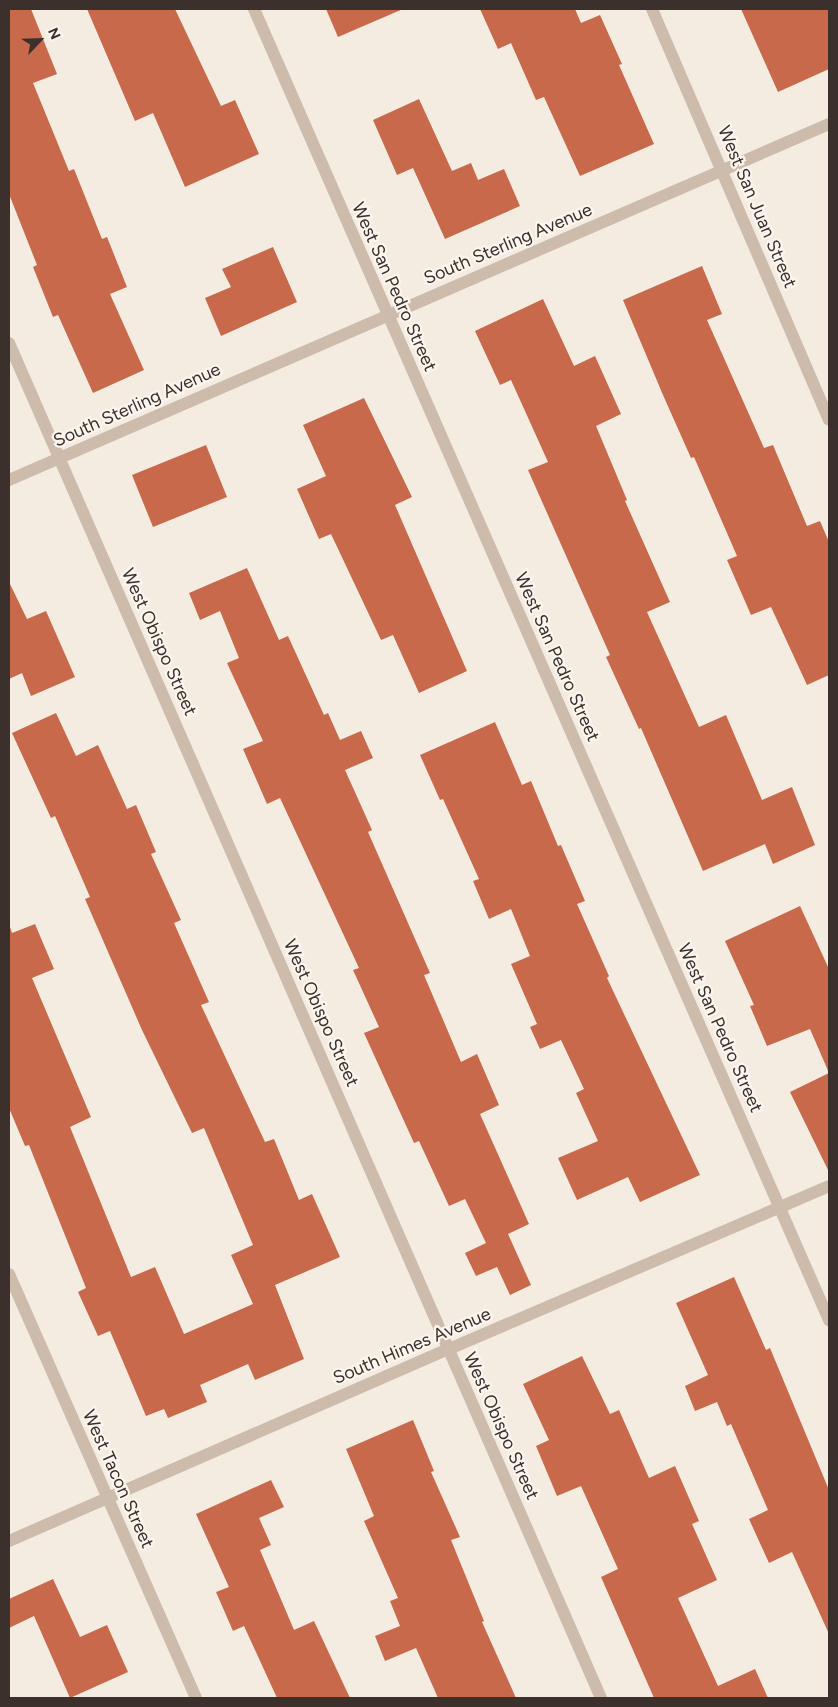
<!DOCTYPE html>
<html>
<head>
<meta charset="utf-8">
<style>
  body { margin:0 }
  #map { position:relative; width:838px; height:1707px; overflow:hidden; background:#f4ebe1; font-family:Figtree,sans-serif }
  div>[style] { position:absolute }
  .building>* { inset:0; background:#c8694b }
  .minor>* { height:12px; margin:-6px; padding:0 6px; transform-origin:6px; border-radius:6px; background:#cdbbac }
  span { translate:-50% -50%; white-space:nowrap; text-align:center; line-height:1.15; -webkit-text-stroke:4.5px #fbf5ee; paint-order:stroke }
  .street-label { font-size:18px; color:#3b302b }
  .frame { position:absolute; inset:0; border:10px solid #3b302b; pointer-events:none }
  .north { position:absolute; left:15px; top:15px; width:50px; height:50px; -webkit-text-stroke:4px #fbf5ee; paint-order:stroke; rotate:66deg; font-size:14px; font-weight:700; line-height:20px; text-align:center; color:#3b302b }
  .north::after { content:''; display:block; margin:auto; width:18px; height:22px; background:#3b302b; clip-path:polygon(50% 0,100% 100%,50% 72%,0 100%) }
</style>
</head>
<body>
<div id="map">
  <div class="building">
    <div style="clip-path:polygon(9px 9px,31px 9px,57px 74px,33px 83px,69px 171px,74px 169px,102px 239px,107px 237px,127px 287px,110px 294px,144px 370px,93px 393px,58px 315px,53px 317px,33px 267px,37px 265px,9px 194px)"></div>
    <div style="clip-path:polygon(87px 9px,175px 9px,221px 106px,235px 100px,259px 154px,185px 187px,153px 113px,135px 121px)"></div>
    <div style="clip-path:polygon(326px 9px,403px 9px,338px 37px)"></div>
    <div style="clip-path:polygon(480px 9px,575px 9px,581px 23px,600px 15px,622px 64px,619px 65px,654px 144px,580px 176px,544px 97px,536px 100px,511px 43px,498px 49px)"></div>
    <div style="clip-path:polygon(741px 9px,829px 9px,829px 69px,778px 92px)"></div>
    <div style="clip-path:polygon(419px 99px,452px 171px,471px 163px,478px 180px,504px 169px,520px 206px,445px 239px,413px 168px,397px 175px,373px 120px)"></div>
    <div style="clip-path:polygon(273px 247px,297px 302px,221px 336px,205px 298px,231px 287px,222px 269px)"></div>
    <div style="clip-path:polygon(702px 266px,722px 314px,707px 320px,764px 448px,773px 445px,807px 526px,820px 521px,829px 542px,829px 675px,807px 685px,771px 607px,751px 615px,727px 560px,737px 556px,694px 457px,691px 458px,663px 395px,623px 300px)"></div>
    <div style="clip-path:polygon(543px 299px,574px 366px,595px 356px,621px 414px,596px 426px,627px 500px,625px 501px,670px 602px,647px 612px,699px 727px,726px 715px,762px 800px,792px 787px,815px 845px,773px 864px,765px 844px,703px 871px,641px 728px,639px 729px,606px 657px,610px 655px,528px 470px,548px 462px,511px 380px,500px 385px,475px 331px)"></div>
    <div style="clip-path:polygon(364px 398px,412px 497px,395px 505px,467px 671px,419px 693px,393px 635px,381px 640px,331px 534px,319px 539px,297px 489px,326px 476px,303px 425px)"></div>
    <div style="clip-path:polygon(206px 445px,227px 497px,153px 527px,132px 475px)"></div>
    <div style="clip-path:polygon(247px 568px,279px 640px,288px 636px,324px 715px,328px 713px,340px 740px,361px 731px,373px 758px,345px 770px,372px 830px,368px 832px,430px 973px,424px 975px,461px 1062px,477px 1054px,499px 1105px,480px 1114px,529px 1224px,508px 1234px,531px 1285px,510px 1295px,497px 1267px,476px 1276px,465px 1253px,486px 1243px,465px 1199px,449px 1206px,419px 1141px,414px 1143px,364px 1033px,379px 1027px,353px 970px,359px 968px,280px 798px,267px 804px,243px 749px,263px 741px,227px 663px,239px 658px,220px 611px,200px 620px,189px 593px)"></div>
    <div style="clip-path:polygon(9px 582px,27px 619px,46px 611px,75px 677px,31px 696px,22px 673px,9px 679px)"></div>
    <div style="clip-path:polygon(56px 713px,76px 756px,98px 745px,127px 809px,136px 805px,156px 852px,151px 854px,181px 920px,174px 923px,209px 1002px,201px 1005px,265px 1142px,274px 1139px,299px 1200px,312px 1194px,340px 1257px,275px 1285px,304px 1359px,255px 1380px,248px 1364px,200px 1385px,207px 1402px,168px 1418px,164px 1409px,146px 1416px,110px 1331px,98px 1336px,78px 1292px,86px 1288px,29px 1145px,25px 1146px,9px 1108px,9px 924px,12px 933px,35px 924px,54px 969px,32px 978px,91px 1117px,70px 1127px,131px 1277px,155px 1267px,184px 1334px,253px 1304px,231px 1255px,253px 1245px,204px 1128px,192px 1133px,142px 1030px,85px 899px,90px 897px,55px 816px,51px 818px,12px 733px)"></div>
    <div style="clip-path:polygon(495px 722px,522px 785px,531px 781px,558px 846px,561px 845px,585px 901px,577px 904px,609px 976px,607px 978px,700px 1175px,640px 1202px,628px 1177px,577px 1200px,558px 1158px,598px 1141px,576px 1093px,584px 1089px,561px 1040px,540px 1049px,530px 1027px,537px 1024px,511px 964px,530px 956px,511px 909px,489px 919px,473px 881px,479px 879px,443px 799px,440px 800px,420px 755px)"></div>
    <div style="clip-path:polygon(800px 906px,829px 969px,829px 1172px,790px 1092px,829px 1073px,810px 1029px,767px 1046px,750px 1006px,754px 1005px,725px 941px)"></div>
    <div style="clip-path:polygon(734px 1277px,766px 1350px,770px 1348px,829px 1490px,829px 1634px,792px 1552px,769px 1563px,749px 1519px,768px 1510px,731px 1424px,727px 1426px,717px 1402px,695px 1411px,685px 1386px,708px 1375px,676px 1303px)"></div>
    <div style="clip-path:polygon(582px 1356px,610px 1414px,619px 1410px,649px 1478px,675px 1466px,699px 1521px,692px 1524px,717px 1580px,678px 1598px,718px 1686px,755px 1669px,768px 1698px,654px 1698px,601px 1577px,618px 1569px,581px 1486px,557px 1496px,536px 1446px,549px 1440px,523px 1384px)"></div>
    <div style="clip-path:polygon(413px 1420px,434px 1471px,431px 1472px,460px 1537px,451px 1540px,484px 1621px,482px 1622px,516px 1698px,438px 1698px,416px 1648px,385px 1661px,375px 1636px,400px 1626px,390px 1601px,398px 1598px,364px 1521px,374px 1516px,346px 1449px)"></div>
    <div style="clip-path:polygon(271px 1480px,284px 1507px,259px 1518px,271px 1545px,260px 1550px,294px 1630px,314px 1621px,350px 1698px,277px 1698px,244px 1626px,233px 1631px,216px 1592px,229px 1587px,196px 1514px)"></div>
    <div style="clip-path:polygon(53px 1579px,80px 1637px,107px 1625px,128px 1672px,70px 1698px,34px 1616px,9px 1628px,9px 1599px)"></div>
  </div>
  <div class="minor">
    <div style="left:254px;top:9px;width:1432px;rotate:66.32deg"></div>
    <div style="left:652px;top:9px;width:447px;rotate:66.7deg"></div>
    <div style="left:9px;top:343px;width:1479px;rotate:66.4deg"></div>
    <div style="left:9px;top:480px;width:894px;rotate:-23.47deg"></div>
    <div style="left:9px;top:1274px;width:463px;rotate:66.2deg"></div>
    <div style="left:9px;top:1541px;width:480px;rotate:-23.6deg"></div>
    <div style="left:449px;top:1349px;width:413px;rotate:-23.2deg"></div>
  </div>
  <div class="street-label">
    <span style="left:757px;top:207px;rotate:67deg">West San Juan Street</span>
    <span style="left:508px;top:244px;rotate:-23deg">South Sterling Avenue</span>
    <span style="left:394px;top:287px;rotate:66deg">West San Pedro Street</span>
    <span style="left:137px;top:405px;rotate:-24deg">South Sterling Avenue</span>
    <span style="left:159px;top:642px;rotate:66deg">West Obispo Street</span>
    <span style="left:557px;top:657px;rotate:66deg">West San Pedro Street</span>
    <span style="left:321px;top:1013px;rotate:66deg">West Obispo Street</span>
    <span style="left:720px;top:1028px;rotate:66deg">West San Pedro Street</span>
    <span style="left:412px;top:1346px;rotate:-23deg">South Himes Avenue</span>
    <span style="left:501px;top:1426px;rotate:66deg">West Obispo Street</span>
    <span style="left:118px;top:1479px;rotate:66deg">West Tacon Street</span>
  </div>
  <div class="frame"></div>
  <div class="north">N</div>
</div>
</body>
</html>
